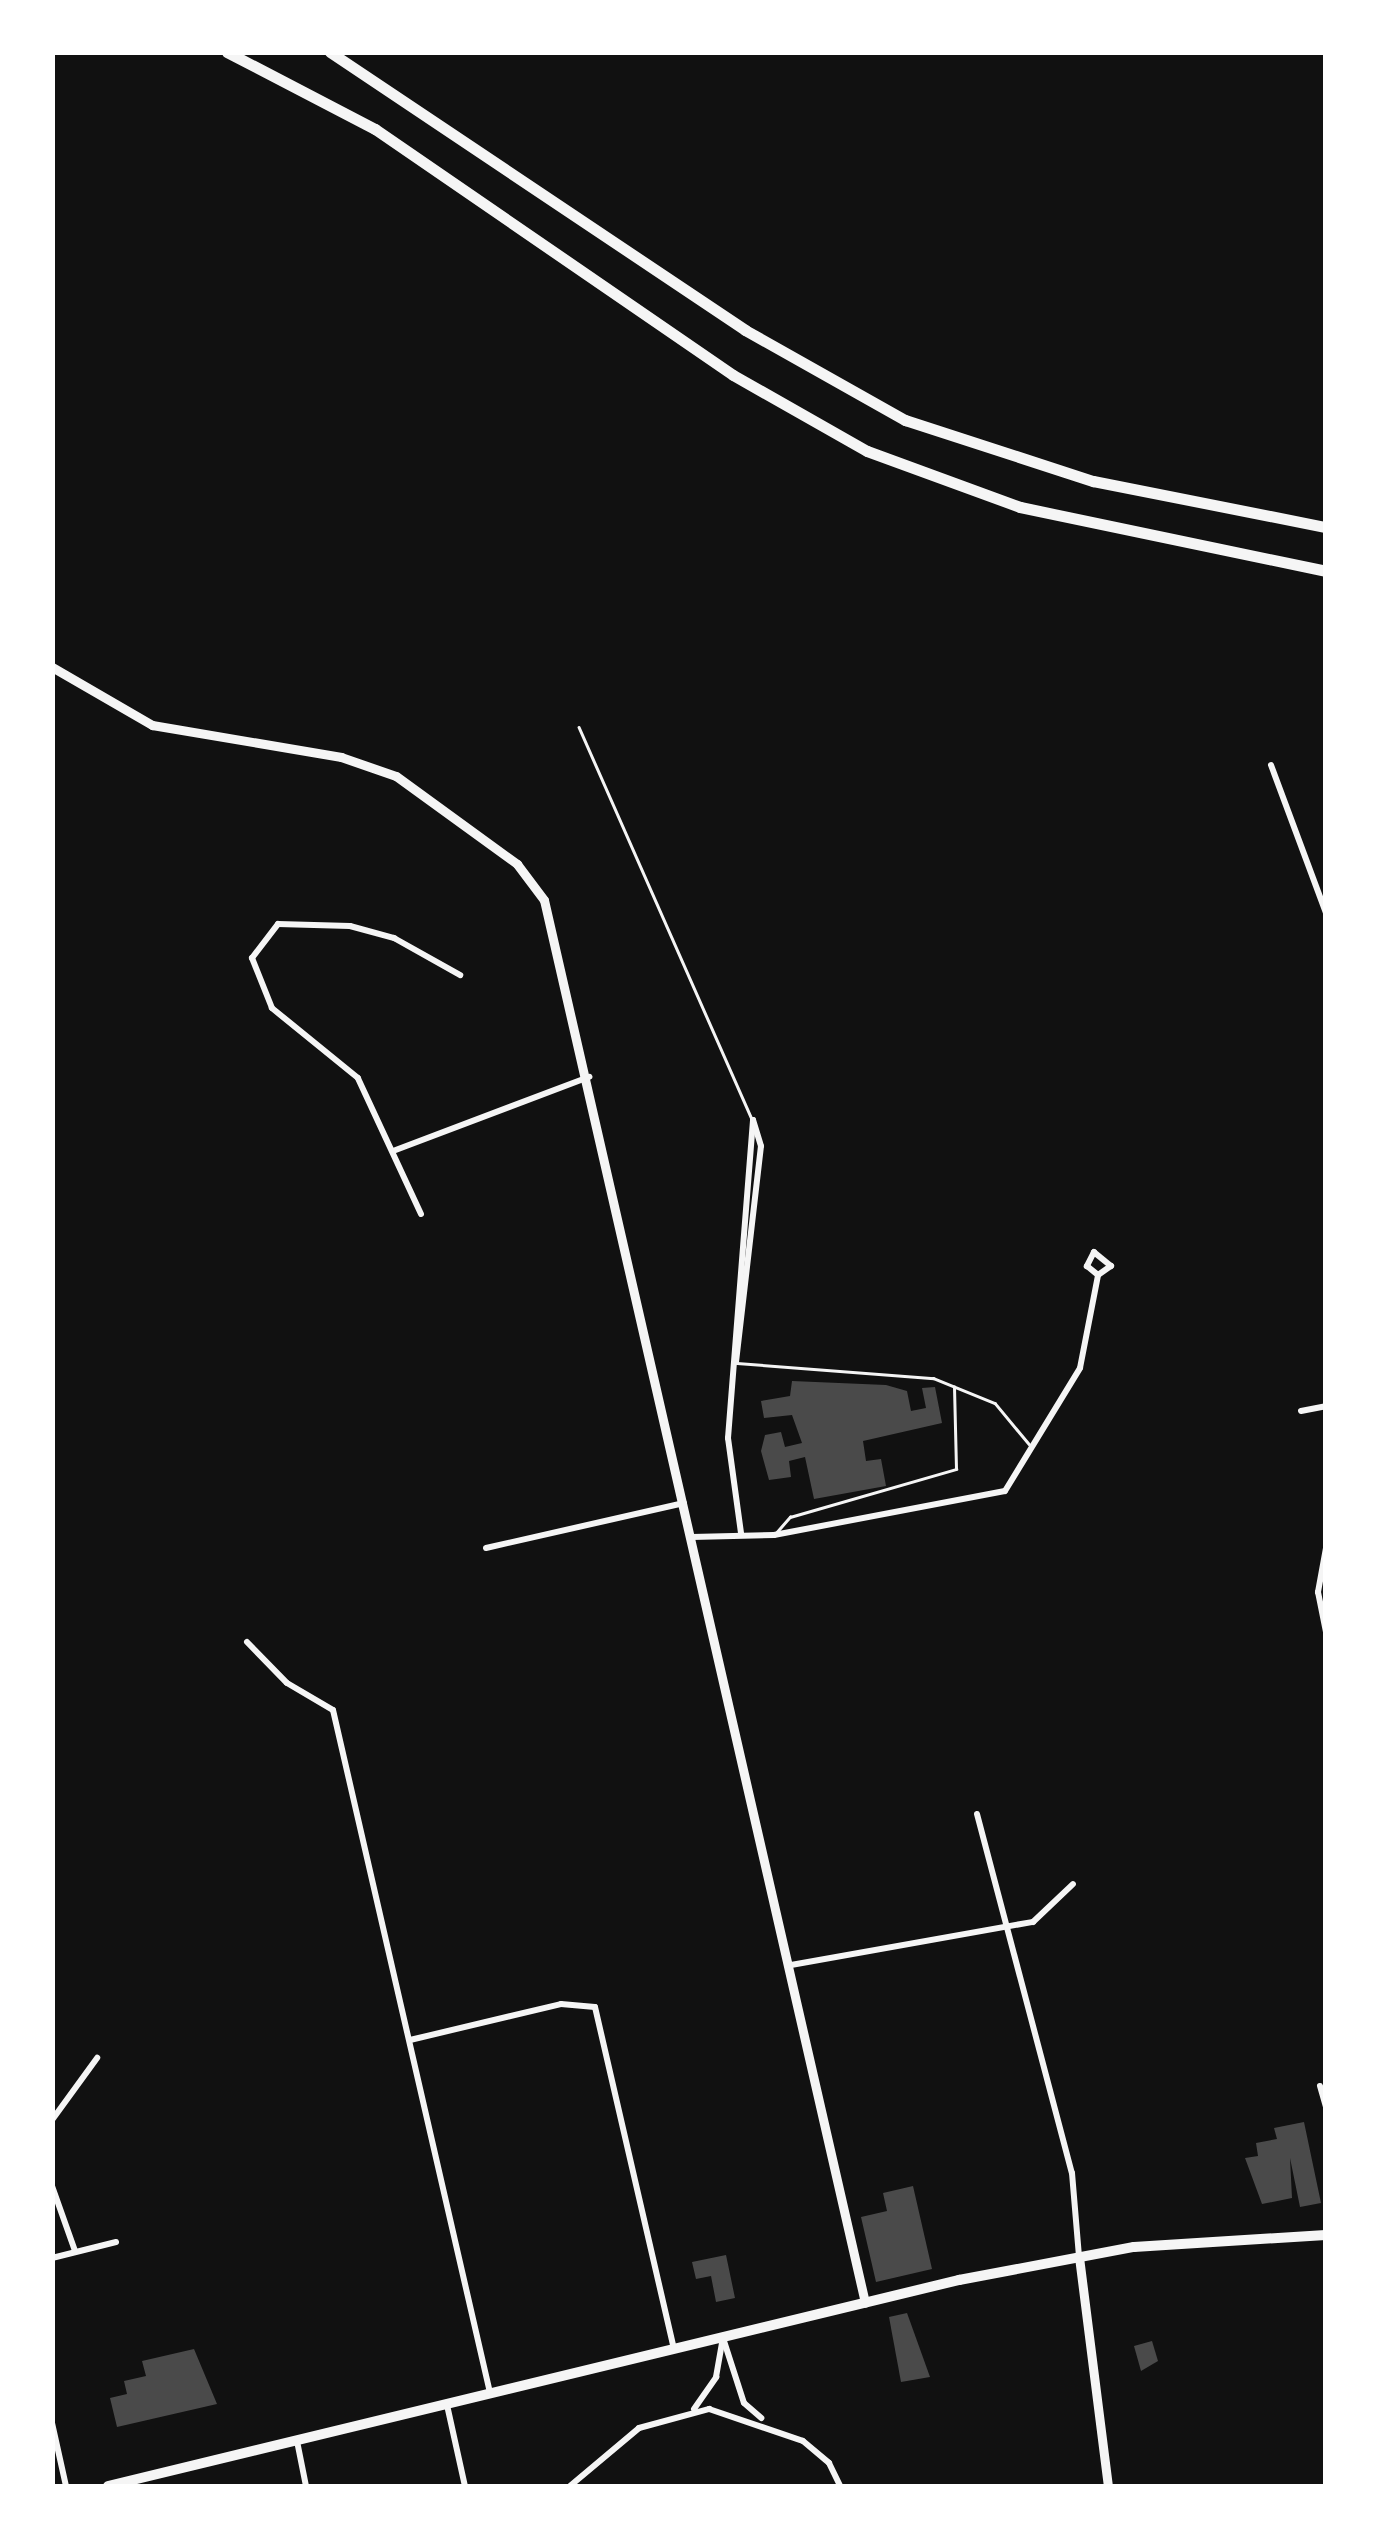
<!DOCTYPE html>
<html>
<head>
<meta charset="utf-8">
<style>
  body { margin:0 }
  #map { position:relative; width:1378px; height:2539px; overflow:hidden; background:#111; font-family:"Roboto Serif",serif }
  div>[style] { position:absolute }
  .building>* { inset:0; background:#4a4a4a }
  .service>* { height:2.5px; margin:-1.25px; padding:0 1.25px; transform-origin:1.25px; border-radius:1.25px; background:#f5f5f5 }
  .minor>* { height:6px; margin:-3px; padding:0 3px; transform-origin:3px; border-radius:3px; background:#f5f5f5 }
  .secondary>* { height:9px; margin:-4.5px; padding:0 4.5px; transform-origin:4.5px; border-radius:4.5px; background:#f5f5f5 }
  .primary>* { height:10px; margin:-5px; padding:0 5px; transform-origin:5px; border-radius:5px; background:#f5f5f5 }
  .motorway>* { height:11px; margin:-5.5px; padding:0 5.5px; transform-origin:5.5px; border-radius:5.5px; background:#f5f5f5 }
  span { translate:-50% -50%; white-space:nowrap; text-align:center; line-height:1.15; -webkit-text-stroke:10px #fff; paint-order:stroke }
  .frame { position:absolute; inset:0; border:55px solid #fff; pointer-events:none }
</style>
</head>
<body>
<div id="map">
  <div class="building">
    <div style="clip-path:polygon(792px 1381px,886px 1385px,907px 1391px,911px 1411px,926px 1408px,922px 1388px,935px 1387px,942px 1423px,863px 1441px,866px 1461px,881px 1459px,886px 1486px,814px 1499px,805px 1457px,789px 1461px,791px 1477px,769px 1480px,761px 1451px,765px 1435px,781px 1432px,785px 1447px,802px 1443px,792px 1415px,764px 1418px,761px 1401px,790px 1396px)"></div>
    <div style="clip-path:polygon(1304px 2122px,1321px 2203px,1300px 2207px,1290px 2158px,1292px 2198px,1262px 2204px,1245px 2158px,1258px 2156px,1256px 2143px,1277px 2139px,1274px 2128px)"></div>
    <div style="clip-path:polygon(913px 2186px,932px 2269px,876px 2282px,861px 2217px,887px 2211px,883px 2193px)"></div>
    <div style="clip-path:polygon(726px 2255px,735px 2298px,716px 2302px,711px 2276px,696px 2279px,692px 2262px)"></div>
    <div style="clip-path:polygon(907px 2313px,930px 2377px,901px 2382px,889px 2317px)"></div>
    <div style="clip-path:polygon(1152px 2341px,1158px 2361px,1141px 2371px,1134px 2346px)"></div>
    <div style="clip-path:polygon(194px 2349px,217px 2404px,117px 2427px,110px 2398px,127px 2394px,124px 2381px,146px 2376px,142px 2361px)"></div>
  </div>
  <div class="service">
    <div style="left:579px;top:727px;width:428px;rotate:66.2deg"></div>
    <div style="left:737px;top:1363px;width:197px;rotate:4.4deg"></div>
    <div style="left:933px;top:1378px;width:67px;rotate:22deg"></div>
    <div style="left:995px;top:1403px;width:53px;rotate:50.3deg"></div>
    <div style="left:775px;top:1534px;width:23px;rotate:-49deg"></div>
    <div style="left:790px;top:1517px;width:173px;rotate:-16.1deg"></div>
    <div style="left:956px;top:1469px;width:82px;rotate:-91.4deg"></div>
  </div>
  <div class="minor">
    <div style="left:1271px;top:765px;width:158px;rotate:69.6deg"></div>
    <div style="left:393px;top:1151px;width:210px;rotate:-20.7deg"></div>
    <div style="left:421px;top:1214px;width:150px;rotate:-114.9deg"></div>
    <div style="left:358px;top:1078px;width:111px;rotate:-140.9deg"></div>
    <div style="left:272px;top:1008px;width:54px;rotate:-111.8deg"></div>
    <div style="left:252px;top:958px;width:43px;rotate:-52.6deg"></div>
    <div style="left:278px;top:924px;width:72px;rotate:1.6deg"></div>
    <div style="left:350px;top:926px;width:46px;rotate:15.3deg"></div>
    <div style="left:394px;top:938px;width:76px;rotate:29.3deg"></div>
    <div style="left:736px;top:1362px;width:217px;rotate:-83.4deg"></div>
    <div style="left:761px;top:1146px;width:27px;rotate:-107deg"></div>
    <div style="left:1301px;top:1411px;width:25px;rotate:-11deg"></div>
    <div style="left:741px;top:1533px;width:96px;rotate:-97.8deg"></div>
    <div style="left:728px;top:1438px;width:319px;rotate:-85.5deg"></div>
    <div style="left:692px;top:1537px;width:82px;rotate:-1.4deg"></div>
    <div style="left:774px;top:1535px;width:235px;rotate:-10.8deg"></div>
    <div style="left:1005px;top:1491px;width:144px;rotate:-58.6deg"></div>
    <div style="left:1080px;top:1368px;width:95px;rotate:-79deg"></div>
    <div style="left:1098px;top:1275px;width:16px;rotate:-35deg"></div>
    <div style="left:1111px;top:1266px;width:22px;rotate:-141deg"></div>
    <div style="left:1094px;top:1252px;width:16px;rotate:117deg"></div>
    <div style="left:1087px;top:1266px;width:14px;rotate:39deg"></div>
    <div style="left:486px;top:1548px;width:203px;rotate:-12.8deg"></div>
    <div style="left:1326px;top:1548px;width:45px;rotate:100.3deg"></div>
    <div style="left:1318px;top:1592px;width:41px;rotate:78.7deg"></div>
    <div style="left:247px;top:1642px;width:57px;rotate:45.7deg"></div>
    <div style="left:287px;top:1683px;width:53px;rotate:30.4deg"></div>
    <div style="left:333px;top:1710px;width:701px;rotate:77.05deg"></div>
    <div style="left:977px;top:1814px;width:371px;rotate:75.2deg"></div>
    <div style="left:1072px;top:2173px;width:84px;rotate:85.2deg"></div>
    <div style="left:791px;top:1965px;width:246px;rotate:-10.1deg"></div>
    <div style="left:1033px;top:1922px;width:55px;rotate:-43.5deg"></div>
    <div style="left:410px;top:2040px;width:155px;rotate:-13.4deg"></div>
    <div style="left:561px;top:2004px;width:34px;rotate:5deg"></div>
    <div style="left:595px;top:2007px;width:350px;rotate:77deg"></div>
    <div style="left:1320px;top:2086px;width:22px;rotate:74deg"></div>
    <div style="left:52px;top:2120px;width:77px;rotate:-54deg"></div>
    <div style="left:52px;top:2186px;width:69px;rotate:70.5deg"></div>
    <div style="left:52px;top:2258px;width:66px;rotate:-14deg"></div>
    <div style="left:723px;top:2338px;width:68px;rotate:72.1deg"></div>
    <div style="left:744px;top:2403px;width:23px;rotate:41deg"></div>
    <div style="left:447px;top:2405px;width:83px;rotate:77.5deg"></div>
    <div style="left:694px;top:2409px;width:39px;rotate:-55deg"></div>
    <div style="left:716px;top:2377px;width:34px;rotate:-80deg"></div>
    <div style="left:52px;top:2423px;width:65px;rotate:77.5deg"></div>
    <div style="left:297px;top:2441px;width:46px;rotate:78.7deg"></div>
    <div style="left:570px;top:2486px;width:90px;rotate:-40deg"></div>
    <div style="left:639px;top:2428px;width:73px;rotate:-15.2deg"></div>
    <div style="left:709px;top:2409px;width:99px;rotate:18.8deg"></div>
    <div style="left:803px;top:2441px;width:34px;rotate:40deg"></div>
    <div style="left:829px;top:2463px;width:25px;rotate:64deg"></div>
  </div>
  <div class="secondary">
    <div style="left:52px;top:667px;width:116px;rotate:30.1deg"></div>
    <div style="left:152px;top:725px;width:192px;rotate:9.6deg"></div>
    <div style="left:341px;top:757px;width:58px;rotate:19.1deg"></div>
    <div style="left:396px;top:776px;width:150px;rotate:36deg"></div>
    <div style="left:517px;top:864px;width:45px;rotate:53.1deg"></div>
    <div style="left:544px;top:900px;width:1439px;rotate:77.11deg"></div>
    <div style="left:1079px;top:2257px;width:231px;rotate:82.8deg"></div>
  </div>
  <div class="primary">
    <div style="left:108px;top:2486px;width:876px;rotate:-13.61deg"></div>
    <div style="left:959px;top:2280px;width:178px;rotate:-10.7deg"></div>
    <div style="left:1134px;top:2247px;width:192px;rotate:-3.6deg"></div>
  </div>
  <div class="motorway">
    <div style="left:227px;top:52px;width:167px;rotate:27.5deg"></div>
    <div style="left:375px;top:129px;width:434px;rotate:34.5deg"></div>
    <div style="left:733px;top:375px;width:154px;rotate:29.6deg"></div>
    <div style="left:867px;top:451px;width:163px;rotate:20.1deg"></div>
    <div style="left:1020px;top:507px;width:313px;rotate:11.8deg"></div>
    <div style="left:330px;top:52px;width:500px;rotate:33.8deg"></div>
    <div style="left:745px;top:330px;width:184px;rotate:29.4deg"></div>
    <div style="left:905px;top:420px;width:198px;rotate:18deg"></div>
    <div style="left:1093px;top:481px;width:237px;rotate:11.2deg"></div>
  </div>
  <div class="frame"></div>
</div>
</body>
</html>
